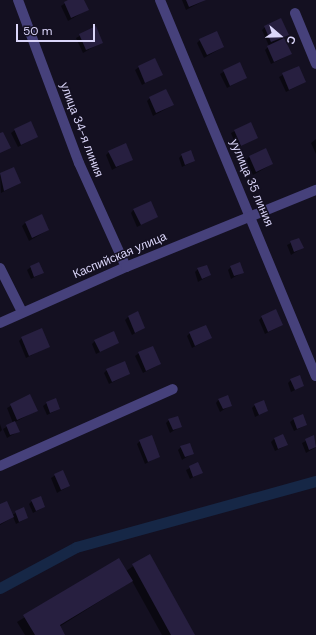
<!DOCTYPE html>
<html>
<head>
<meta charset="utf-8">
<style>
  body { margin:0 }
  #map { position:relative; width:316px; height:635px; overflow:hidden; background:#141021; font-family:"DM Sans",sans-serif }
  div>[style] { position:absolute }
  .shadow>* { inset:0; background:#0007 }
  .canal>* { height:11px; margin:-5.5px; padding:0 5.5px; transform-origin:5.5px; border-radius:5.5px; background:#162746 }
  .building>* { inset:0; background:#271f40 }
  .minor>* { height:10px; margin:-5px; padding:0 5px; transform-origin:5px; border-radius:5px; background:#46417b }
  span { translate:-50% -50%; white-space:nowrap; text-align:center; line-height:1.15; -webkit-text-stroke:3px #141021; paint-order:stroke }
  .street-label { font-size:12px; color:#dbd6fa }
  .north { position:absolute; left:260px; top:16px; width:40px; height:40px; -webkit-text-stroke:3px #141021; paint-order:stroke; rotate:110deg; font-size:11px; font-weight:700; line-height:16px; text-align:center; color:#dbd6fa }
  .north::after { content:''; display:block; margin:auto; width:14px; height:18px; background:#dbd6fa; clip-path:polygon(50% 0,100% 100%,50% 72%,0 100%) }
  .scale { position:absolute; left:16px; top:24px; width:79px; height:18px; box-sizing:border-box; border:2px solid #dbd6fa; border-top:0; padding-left:5px; font-size:12px; line-height:14px; white-space:nowrap; color:#dbd6fa; -webkit-text-stroke:3px #141021; paint-order:stroke }
</style>
</head>
<body>
<div id="map">
  <div class="shadow">
    <div style="clip-path:polygon(70px 0,83px 0,87px 10px,68px 21px,61px 6px)"></div>
    <div style="clip-path:polygon(182px 0,205px 0,186px 10px)"></div>
    <div style="clip-path:polygon(265px 27px,287px 34px,283px 38px,291px 54px,271px 64px,265px 50px,269px 46px,262px 30px)"></div>
    <div style="clip-path:polygon(95px 28px,102px 42px,83px 53px,76px 38px)"></div>
    <div style="clip-path:polygon(200px 40px,223px 47px,204px 58px,197px 43px)"></div>
    <div style="clip-path:polygon(239px 63px,246px 78px,227px 88px,220px 74px)"></div>
    <div style="clip-path:polygon(139px 67px,161px 74px,142px 85px,135px 70px)"></div>
    <div style="clip-path:polygon(298px 67px,305px 82px,286px 92px,279px 77px)"></div>
    <div style="clip-path:polygon(150px 98px,173px 105px,153px 116px,147px 101px)"></div>
    <div style="clip-path:polygon(250px 123px,257px 138px,237px 148px,231px 133px)"></div>
    <div style="clip-path:polygon(15px 130px,37px 137px,18px 147px,11px 133px)"></div>
    <div style="clip-path:polygon(316px 139px,316px 154px,311px 143px)"></div>
    <div style="clip-path:polygon(109px 152px,132px 159px,112px 170px,106px 155px)"></div>
    <div style="clip-path:polygon(182px 155px,194px 161px,182px 167px,179px 158px)"></div>
    <div style="clip-path:polygon(249px 157px,272px 164px,253px 175px,246px 160px)"></div>
    <div style="clip-path:polygon(14px 168px,20px 183px,1px 193px,0 175px)"></div>
    <div style="clip-path:polygon(134px 209px,157px 217px,137px 227px,131px 213px)"></div>
    <div style="clip-path:polygon(25px 223px,48px 230px,29px 241px,22px 226px)"></div>
    <div style="clip-path:polygon(299px 239px,302px 248px,291px 255px,287px 245px)"></div>
    <div style="clip-path:polygon(31px 267px,43px 273px,31px 279px,27px 270px)"></div>
    <div style="clip-path:polygon(231px 267px,243px 272px,231px 279px,228px 270px)"></div>
    <div style="clip-path:polygon(198px 269px,210px 275px,198px 282px,195px 272px)"></div>
    <div style="clip-path:polygon(129px 316px,144px 328px,132px 335px,125px 320px)"></div>
    <div style="clip-path:polygon(262px 317px,282px 325px,265px 334px,259px 320px)"></div>
    <div style="clip-path:polygon(190px 333px,211px 338px,192px 348px,187px 336px)"></div>
    <div style="clip-path:polygon(22px 338px,49px 346px,26px 358px,19px 341px)"></div>
    <div style="clip-path:polygon(95px 341px,118px 343px,96px 354px,92px 344px)"></div>
    <div style="clip-path:polygon(139px 353px,160px 364px,143px 373px,135px 356px)"></div>
    <div style="clip-path:polygon(107px 370px,129px 374px,109px 384px,104px 373px)"></div>
    <div style="clip-path:polygon(291px 380px,303px 386px,291px 392px,288px 383px)"></div>
    <div style="clip-path:polygon(30px 395px,36px 411px,15px 422px,19px 431px,7px 438px,3px 429px,13px 423px,7px 408px)"></div>
    <div style="clip-path:polygon(219px 399px,231px 405px,220px 412px,216px 403px)"></div>
    <div style="clip-path:polygon(47px 403px,59px 409px,47px 415px,43px 406px)"></div>
    <div style="clip-path:polygon(255px 405px,267px 411px,255px 417px,252px 408px)"></div>
    <div style="clip-path:polygon(294px 419px,306px 425px,294px 431px,290px 422px)"></div>
    <div style="clip-path:polygon(169px 420px,181px 426px,170px 433px,166px 423px)"></div>
    <div style="clip-path:polygon(0 424px,2px 430px,0 432px)"></div>
    <div style="clip-path:polygon(314px 437px,316px 447px,306px 453px,302px 443px)"></div>
    <div style="clip-path:polygon(274px 439px,287px 445px,275px 451px,271px 442px)"></div>
    <div style="clip-path:polygon(140px 441px,159px 456px,145px 464px,137px 444px)"></div>
    <div style="clip-path:polygon(181px 447px,193px 453px,182px 460px,178px 450px)"></div>
    <div style="clip-path:polygon(198px 464px,201px 473px,190px 479px,186px 470px)"></div>
    <div style="clip-path:polygon(62px 471px,69px 486px,57px 493px,51px 478px)"></div>
    <div style="clip-path:polygon(32px 501px,44px 507px,33px 513px,29px 504px)"></div>
    <div style="clip-path:polygon(0 505px,12px 515px,24px 509px,27px 518px,16px 524px,13px 517px,0 525px)"></div>
    <div style="clip-path:polygon(150px 555px,194px 635px,162px 635px,132px 581px,59px 627px,64px 635px,25px 635px,17px 622px,119px 559px,126px 571px)"></div>
  </div>
  <div class="canal">
    <div style="left:0;top:588px;width:86px;rotate:-28.3deg"></div>
    <div style="left:76px;top:547px;width:249px;rotate:-15.4deg"></div>
  </div>
  <div class="building">
    <div style="clip-path:polygon(68px 0,84px 0,89px 10px,71px 18px,64px 2px)"></div>
    <div style="clip-path:polygon(186px 0,206px 0,189px 7px)"></div>
    <div style="clip-path:polygon(281px 18px,289px 35px,271px 42px,264px 26px)"></div>
    <div style="clip-path:polygon(96px 26px,103px 43px,86px 50px,79px 34px)"></div>
    <div style="clip-path:polygon(217px 31px,224px 47px,207px 55px,199px 39px)"></div>
    <div style="clip-path:polygon(284px 38px,292px 54px,274px 62px,267px 46px)"></div>
    <div style="clip-path:polygon(155px 58px,163px 75px,145px 83px,138px 66px)"></div>
    <div style="clip-path:polygon(240px 62px,247px 78px,230px 86px,223px 70px)"></div>
    <div style="clip-path:polygon(299px 66px,306px 82px,289px 90px,282px 73px)"></div>
    <div style="clip-path:polygon(166px 89px,174px 105px,156px 113px,149px 97px)"></div>
    <div style="clip-path:polygon(31px 121px,38px 137px,21px 145px,14px 129px)"></div>
    <div style="clip-path:polygon(251px 122px,258px 138px,241px 146px,234px 130px)"></div>
    <div style="clip-path:polygon(3px 132px,11px 148px,0 153px,0 133px)"></div>
    <div style="clip-path:polygon(126px 143px,133px 160px,116px 167px,108px 151px)"></div>
    <div style="clip-path:polygon(266px 148px,273px 164px,256px 172px,249px 156px)"></div>
    <div style="clip-path:polygon(191px 150px,195px 161px,185px 165px,181px 154px)"></div>
    <div style="clip-path:polygon(14px 167px,21px 183px,4px 191px,0 173px)"></div>
    <div style="clip-path:polygon(151px 201px,158px 217px,141px 225px,133px 209px)"></div>
    <div style="clip-path:polygon(42px 214px,49px 230px,32px 238px,25px 222px)"></div>
    <div style="clip-path:polygon(299px 238px,304px 248px,294px 252px,290px 241px)"></div>
    <div style="clip-path:polygon(39px 262px,44px 273px,34px 277px,30px 266px)"></div>
    <div style="clip-path:polygon(240px 262px,244px 273px,234px 276px,230px 266px)"></div>
    <div style="clip-path:polygon(207px 265px,211px 275px,202px 279px,197px 268px)"></div>
    <div style="clip-path:polygon(276px 309px,283px 325px,268px 332px,261px 316px)"></div>
    <div style="clip-path:polygon(138px 311px,145px 328px,135px 333px,128px 316px)"></div>
    <div style="clip-path:polygon(206px 325px,212px 338px,195px 346px,189px 332px)"></div>
    <div style="clip-path:polygon(42px 328px,50px 347px,29px 356px,21px 337px)"></div>
    <div style="clip-path:polygon(114px 331px,119px 343px,100px 352px,94px 340px)"></div>
    <div style="clip-path:polygon(153px 346px,161px 364px,146px 371px,138px 352px)"></div>
    <div style="clip-path:polygon(125px 361px,130px 374px,112px 382px,106px 369px)"></div>
    <div style="clip-path:polygon(300px 375px,304px 386px,295px 390px,290px 379px)"></div>
    <div style="clip-path:polygon(30px 394px,38px 411px,17px 420px,10px 404px)"></div>
    <div style="clip-path:polygon(228px 395px,232px 406px,223px 409px,218px 399px)"></div>
    <div style="clip-path:polygon(56px 398px,60px 409px,50px 413px,46px 402px)"></div>
    <div style="clip-path:polygon(264px 400px,268px 411px,259px 415px,254px 404px)"></div>
    <div style="clip-path:polygon(303px 414px,307px 425px,297px 429px,293px 418px)"></div>
    <div style="clip-path:polygon(178px 416px,182px 427px,173px 430px,168px 419px)"></div>
    <div style="clip-path:polygon(15px 421px,20px 432px,10px 435px,6px 425px)"></div>
    <div style="clip-path:polygon(283px 434px,288px 445px,278px 449px,274px 438px)"></div>
    <div style="clip-path:polygon(152px 435px,160px 457px,148px 462px,139px 440px)"></div>
    <div style="clip-path:polygon(314px 435px,316px 447px,309px 450px,305px 439px)"></div>
    <div style="clip-path:polygon(190px 443px,194px 454px,185px 457px,180px 446px)"></div>
    <div style="clip-path:polygon(198px 462px,203px 473px,193px 477px,189px 466px)"></div>
    <div style="clip-path:polygon(63px 470px,70px 486px,61px 490px,54px 474px)"></div>
    <div style="clip-path:polygon(41px 496px,45px 507px,36px 511px,31px 500px)"></div>
    <div style="clip-path:polygon(7px 501px,14px 517px,0 524px,0 504px)"></div>
    <div style="clip-path:polygon(24px 507px,28px 518px,19px 522px,15px 511px)"></div>
    <div style="clip-path:polygon(150px 554px,195px 635px,171px 635px,132px 564px)"></div>
    <div style="clip-path:polygon(119px 558px,133px 581px,60px 625px,65px 635px,35px 635px,23px 615px)"></div>
  </div>
  <div class="minor">
    <div style="left:18px;top:0;width:174px;rotate:69.5deg"></div>
    <div style="left:79px;top:163px;width:114px;rotate:65.7deg"></div>
    <div style="left:160px;top:0;width:407px;rotate:67.5deg"></div>
    <div style="left:295px;top:13px;width:55px;rotate:67.6deg"></div>
    <div style="left:0;top:268px;width:49px;rotate:63.4deg"></div>
    <div style="left:0;top:323px;width:138px;rotate:-24deg"></div>
    <div style="left:126px;top:267px;width:205px;rotate:-22.1deg"></div>
    <div style="left:0;top:466px;width:189px;rotate:-24deg"></div>
  </div>
  <div class="street-label">
    <span style="left:81px;top:130px;rotate:69deg">улица 34-я линия</span>
    <span style="left:251px;top:183px;rotate:67deg">уулица 35 линия</span>
    <span style="left:120px;top:256px;rotate:-23deg">Каспийская улица</span>
  </div>
  <div class="north">С</div>
  <div class="scale">50 m</div>
</div>
</body>
</html>
